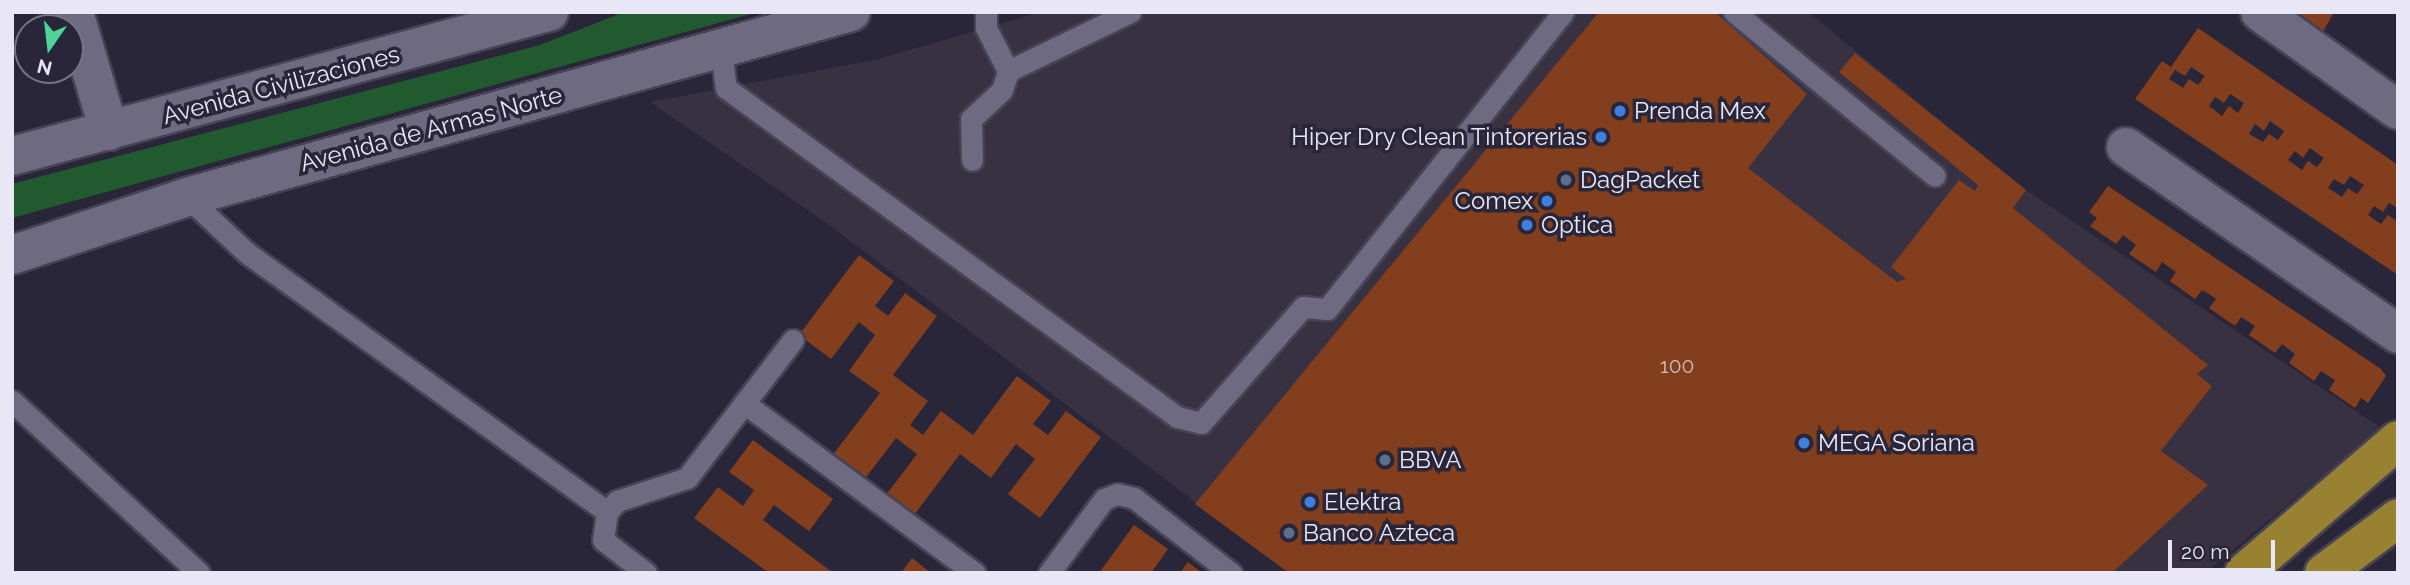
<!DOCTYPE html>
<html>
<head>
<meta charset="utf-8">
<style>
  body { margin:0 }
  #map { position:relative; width:2410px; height:585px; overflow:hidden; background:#29263a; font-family:Raleway,sans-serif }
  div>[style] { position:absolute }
  .commercial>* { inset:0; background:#383141 }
  .green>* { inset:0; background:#225a30 }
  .building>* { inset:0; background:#833e1d }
  .roads { filter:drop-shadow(2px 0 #464354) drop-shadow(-2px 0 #464354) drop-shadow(0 2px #464354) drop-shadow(0 -2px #464354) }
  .lane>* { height:21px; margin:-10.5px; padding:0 10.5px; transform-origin:10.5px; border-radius:10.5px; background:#6e6a82 }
  .street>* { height:38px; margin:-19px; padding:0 19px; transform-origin:19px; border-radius:19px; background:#6e6a82 }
  .secondary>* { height:38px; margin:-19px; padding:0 19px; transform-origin:19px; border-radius:19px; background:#6e6a82 }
  .highway>* { height:38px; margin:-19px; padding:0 19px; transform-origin:19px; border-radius:19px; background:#988130 }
  .dots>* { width:19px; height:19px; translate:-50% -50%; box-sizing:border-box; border:4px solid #29263a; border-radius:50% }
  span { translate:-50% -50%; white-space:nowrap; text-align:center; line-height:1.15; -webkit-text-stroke:7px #29263a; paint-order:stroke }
  .number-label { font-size:21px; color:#d0bdbf }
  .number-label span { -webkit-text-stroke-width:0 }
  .street-label { font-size:24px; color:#e9e7f5 }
  .poi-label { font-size:24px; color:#e9e7f5 }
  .left { translate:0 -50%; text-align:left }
  .right { translate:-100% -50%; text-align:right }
  .frame { position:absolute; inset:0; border:14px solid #e9e7f5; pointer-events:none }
  .north { position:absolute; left:14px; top:14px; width:70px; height:70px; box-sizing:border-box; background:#29263a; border:2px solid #767385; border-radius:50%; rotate:194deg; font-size:19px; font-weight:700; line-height:28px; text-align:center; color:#e9e7f5 }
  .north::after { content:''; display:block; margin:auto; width:24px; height:32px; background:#50d398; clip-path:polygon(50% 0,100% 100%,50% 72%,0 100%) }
  .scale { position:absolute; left:2168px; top:540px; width:107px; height:32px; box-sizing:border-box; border:4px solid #e9e7f5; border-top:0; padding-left:9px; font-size:21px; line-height:24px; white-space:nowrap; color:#e9e7f5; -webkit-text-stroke:5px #29263a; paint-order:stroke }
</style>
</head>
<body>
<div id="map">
  <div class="commercial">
    <div style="clip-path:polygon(1040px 12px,1808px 12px,2026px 190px,2381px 428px,2205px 573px,1289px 573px,821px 219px,650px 102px,879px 59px)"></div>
  </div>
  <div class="green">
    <div style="clip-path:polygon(624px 12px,758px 12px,12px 218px,12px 184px,540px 45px)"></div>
  </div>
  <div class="building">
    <div style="clip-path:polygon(1599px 12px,1715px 12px,1807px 94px,1748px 168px,1897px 282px,1906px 279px,1891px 267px,1959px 180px,1975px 191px,1978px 185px,1839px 72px,1855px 53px,2026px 190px,2013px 208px,2208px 365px,2197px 374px,2212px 386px,2161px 451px,2208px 485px,2112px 573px,1289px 573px,1195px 504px)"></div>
    <div style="clip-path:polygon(2294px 12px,2334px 12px,2323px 32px)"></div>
    <div style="clip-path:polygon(evenodd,2198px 28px,2398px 165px,2398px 208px,2389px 203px,2383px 212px,2374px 206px,2368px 215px,2381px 224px,2388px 215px,2398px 222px,2398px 275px,2135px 99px,2162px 61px,2171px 67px,2198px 28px,2191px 67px,2205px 76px,2198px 85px,2189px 79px,2183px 88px,2169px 79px,2175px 70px,2185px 76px,2191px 67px,2198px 28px,2230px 94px,2244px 103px,2238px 113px,2229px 106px,2222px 116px,2209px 106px,2215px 97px,2224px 103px,2230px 94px,2198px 28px,2270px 121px,2284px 131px,2278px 140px,2269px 134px,2263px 142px,2249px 134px,2255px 124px,2264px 131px,2270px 121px,2198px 28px,2310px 148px,2324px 158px,2317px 167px,2308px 161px,2302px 170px,2288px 160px,2295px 151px,2303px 158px,2310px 148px,2198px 28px,2350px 176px,2364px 185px,2357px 194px,2348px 188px,2342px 197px,2328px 188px,2334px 179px,2344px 185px,2350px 176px)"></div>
    <div style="clip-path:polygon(2108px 186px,2381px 369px,2386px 376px,2368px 403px,2361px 398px,2355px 408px,2329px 390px,2335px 380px,2321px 371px,2314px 381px,2289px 363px,2295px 354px,2282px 344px,2275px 353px,2249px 335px,2255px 326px,2241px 317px,2235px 326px,2209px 308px,2216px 299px,2209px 294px,2202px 290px,2195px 299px,2170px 281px,2176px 272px,2162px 262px,2156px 272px,2129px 254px,2136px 245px,2123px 235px,2116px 244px,2090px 226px,2097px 218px,2089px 212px)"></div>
    <div style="clip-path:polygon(859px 255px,894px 281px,875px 306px,888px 316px,905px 293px,937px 316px,893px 375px,928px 401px,910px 425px,923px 435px,941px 411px,973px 435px,1017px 376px,1051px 401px,1033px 424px,1048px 435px,1066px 411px,1101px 437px,1040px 518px,1008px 494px,1035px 459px,1016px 444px,991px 478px,960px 454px,914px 515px,886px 495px,917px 454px,896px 438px,864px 480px,832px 456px,880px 393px,849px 371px,875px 335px,859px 322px,831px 359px,799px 335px)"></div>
    <div style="clip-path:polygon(753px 440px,833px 499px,809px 531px,774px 505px,763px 520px,833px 573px,769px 573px,694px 518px,718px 487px,743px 506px,754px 490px,729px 472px)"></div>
    <div style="clip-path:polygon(1134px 525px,1168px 549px,1151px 573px,1099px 573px)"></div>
    <div style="clip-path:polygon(912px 558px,931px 573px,901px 573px)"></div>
    <div style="clip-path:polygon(1188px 562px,1202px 573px,1180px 573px)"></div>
  </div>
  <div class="roads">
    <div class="lane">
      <div style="left:1734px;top:12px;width:259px;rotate:39.2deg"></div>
      <div style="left:721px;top:49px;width:39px;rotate:83deg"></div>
      <div style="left:726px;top:88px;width:558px;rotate:36.11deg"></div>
      <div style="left:1177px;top:417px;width:25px;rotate:14deg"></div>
      <div style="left:1201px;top:423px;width:154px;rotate:-48.7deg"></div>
      <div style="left:1303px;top:307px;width:24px;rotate:5deg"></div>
      <div style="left:1327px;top:309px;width:379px;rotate:-51.5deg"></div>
      <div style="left:1008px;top:71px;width:136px;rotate:-25.8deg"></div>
      <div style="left:972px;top:160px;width:41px;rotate:-91.4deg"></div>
      <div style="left:971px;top:119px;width:42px;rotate:-43.1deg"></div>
      <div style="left:1002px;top:90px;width:20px;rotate:-72deg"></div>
      <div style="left:1008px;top:71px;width:48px;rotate:-117.1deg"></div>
      <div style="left:986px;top:28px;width:16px;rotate:-90deg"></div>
      <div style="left:187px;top:197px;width:82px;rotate:43deg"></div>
      <div style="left:247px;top:253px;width:443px;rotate:35.7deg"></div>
      <div style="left:607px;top:512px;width:28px;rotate:98deg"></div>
      <div style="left:603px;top:540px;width:54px;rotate:37.5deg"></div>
      <div style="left:12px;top:401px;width:254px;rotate:42.6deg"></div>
      <div style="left:744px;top:403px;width:287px;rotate:36.4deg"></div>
      <div style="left:607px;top:512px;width:15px;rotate:-48deg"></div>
      <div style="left:617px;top:501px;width:74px;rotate:-18.2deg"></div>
      <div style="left:687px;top:478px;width:174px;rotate:-52.5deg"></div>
      <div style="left:1049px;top:573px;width:92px;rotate:-53.4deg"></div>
      <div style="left:1104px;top:499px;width:14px;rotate:-21deg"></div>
      <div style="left:1117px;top:494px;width:17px;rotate:13deg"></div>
      <div style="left:1134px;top:498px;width:123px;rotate:37.7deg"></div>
    </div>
    <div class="street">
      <div style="left:74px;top:12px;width:124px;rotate:73.6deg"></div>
      <div style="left:2260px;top:12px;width:169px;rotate:35.4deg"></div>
      <div style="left:2126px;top:147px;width:330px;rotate:34.5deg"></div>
    </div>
    <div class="secondary">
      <div style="left:12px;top:156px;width:556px;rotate:-15.01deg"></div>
      <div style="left:12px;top:255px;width:184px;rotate:-18.3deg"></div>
      <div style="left:187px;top:197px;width:689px;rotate:-15.57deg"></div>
    </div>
    <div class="highway">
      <div style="left:2244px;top:573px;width:203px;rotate:-40.8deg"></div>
      <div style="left:2324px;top:573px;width:92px;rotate:-36.6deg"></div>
    </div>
  </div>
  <div class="dots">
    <div style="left:1620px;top:111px;background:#3f7fe0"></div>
    <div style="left:1601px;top:137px;background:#3f7fe0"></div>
    <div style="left:1566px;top:180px;background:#5c6f8a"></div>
    <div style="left:1547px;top:201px;background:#3f7fe0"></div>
    <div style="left:1527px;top:225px;background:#3f7fe0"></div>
    <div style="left:1804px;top:443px;background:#3f7fe0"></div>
    <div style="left:1385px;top:460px;background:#5c6f8a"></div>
    <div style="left:1310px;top:502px;background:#3f7fe0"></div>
    <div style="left:1289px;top:533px;background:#5c6f8a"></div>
  </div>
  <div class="number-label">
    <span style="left:1677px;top:366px">100</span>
  </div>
  <div class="street-label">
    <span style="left:281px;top:85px;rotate:-15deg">Avenida Civilizaciones</span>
    <span style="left:431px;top:129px;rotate:-15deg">Avenida de Armas Norte</span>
  </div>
  <div class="poi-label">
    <span class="left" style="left:1634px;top:111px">Prenda Mex</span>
    <span class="right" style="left:1587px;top:137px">Hiper Dry Clean Tintorerias</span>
    <span class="left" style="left:1580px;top:180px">DagPacket</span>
    <span class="right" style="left:1533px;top:201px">Comex</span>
    <span class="left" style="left:1541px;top:225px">Optica</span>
    <span class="left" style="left:1818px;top:443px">MEGA Soriana</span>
    <span class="left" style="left:1399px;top:460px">BBVA</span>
    <span class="left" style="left:1324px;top:502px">Elektra</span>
    <span class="left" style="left:1303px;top:533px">Banco Azteca</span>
  </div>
  <div class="frame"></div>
  <div class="north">N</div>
  <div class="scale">20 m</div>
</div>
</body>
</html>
